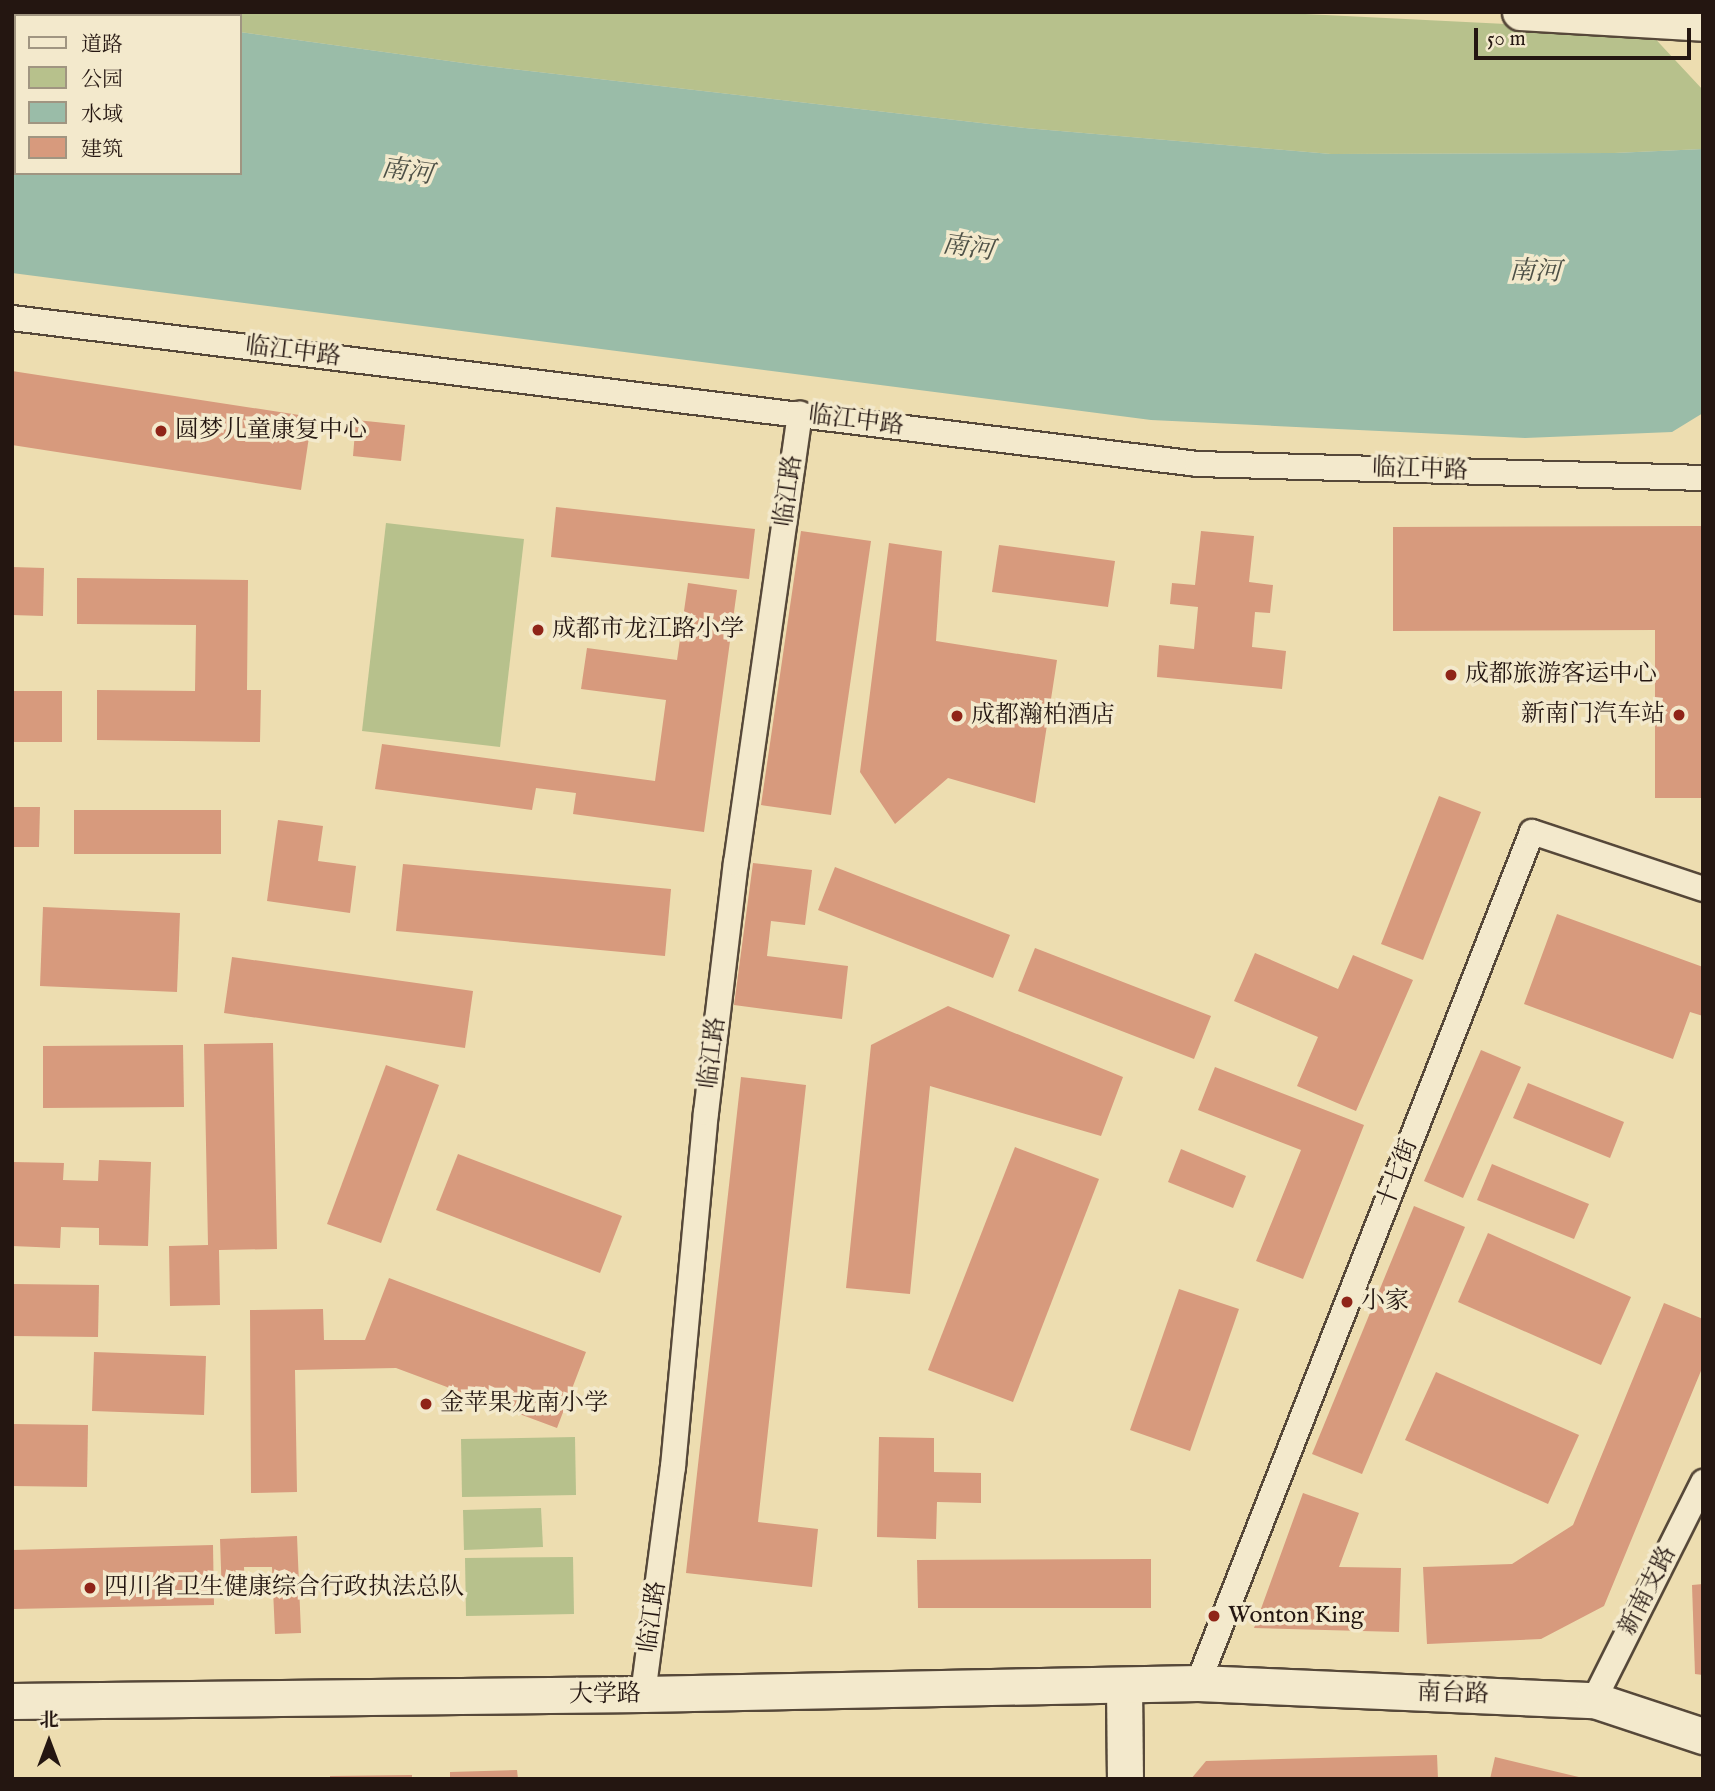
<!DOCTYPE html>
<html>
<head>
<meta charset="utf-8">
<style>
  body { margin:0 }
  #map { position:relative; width:1715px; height:1791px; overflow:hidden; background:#edddb0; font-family:"IM FELL English","Noto Serif SC",serif }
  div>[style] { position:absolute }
  .green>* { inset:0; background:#b7c18c }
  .water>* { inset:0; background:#9abca8 }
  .building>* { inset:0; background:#d79a7d }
  .roads { filter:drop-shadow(2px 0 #564839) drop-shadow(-2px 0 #564839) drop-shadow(0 2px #564839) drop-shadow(0 -2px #564839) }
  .street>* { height:24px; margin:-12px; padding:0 12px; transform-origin:12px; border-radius:12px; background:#f3e9cc }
  .secondary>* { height:35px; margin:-17.5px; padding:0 17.5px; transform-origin:17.5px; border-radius:17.5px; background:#f3e9cc }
  .dots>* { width:19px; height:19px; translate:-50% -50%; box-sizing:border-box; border:4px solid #f3e9cc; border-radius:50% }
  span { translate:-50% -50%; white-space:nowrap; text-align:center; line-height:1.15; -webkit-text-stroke:7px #f3e9cc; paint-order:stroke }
  .street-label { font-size:24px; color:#241611 }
  .poi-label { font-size:24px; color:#241611 }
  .left { translate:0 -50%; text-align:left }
  .right { translate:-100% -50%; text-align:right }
  .water-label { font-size:26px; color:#4d5046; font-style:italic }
  .frame { position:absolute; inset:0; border:14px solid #241611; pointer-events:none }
  .legend { position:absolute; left:14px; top:14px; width:228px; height:161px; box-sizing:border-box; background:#f3e9cc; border:2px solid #a09581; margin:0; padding:9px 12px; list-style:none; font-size:21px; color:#241611 }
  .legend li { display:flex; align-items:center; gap:14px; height:35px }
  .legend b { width:35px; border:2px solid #a09581 }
  .north { position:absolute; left:14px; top:1707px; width:70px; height:70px; -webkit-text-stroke:5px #f3e9cc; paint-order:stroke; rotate:0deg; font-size:19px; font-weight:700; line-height:28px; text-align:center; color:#241611 }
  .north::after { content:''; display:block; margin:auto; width:24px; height:32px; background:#241611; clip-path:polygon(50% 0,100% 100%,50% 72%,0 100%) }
  .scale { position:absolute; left:1474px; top:28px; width:217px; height:32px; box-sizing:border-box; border:4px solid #241611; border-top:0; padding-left:9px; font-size:21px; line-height:24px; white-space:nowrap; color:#241611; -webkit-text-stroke:5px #f3e9cc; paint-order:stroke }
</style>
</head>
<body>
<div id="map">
  <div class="green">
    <div style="clip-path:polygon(101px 12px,1264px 12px,1648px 31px,1703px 90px,1703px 149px,1614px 153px,1331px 154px,1025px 128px,478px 65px,240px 32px,240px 16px,126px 16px)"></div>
    <div style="clip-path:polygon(386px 523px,524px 539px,500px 747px,362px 731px)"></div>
    <div style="clip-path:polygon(575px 1437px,576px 1495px,462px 1497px,461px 1439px)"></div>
    <div style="clip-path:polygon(541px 1508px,543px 1547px,464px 1550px,463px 1510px)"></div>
    <div style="clip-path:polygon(573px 1557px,574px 1614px,466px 1616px,465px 1558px)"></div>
  </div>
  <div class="water">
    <div style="clip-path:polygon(12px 12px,101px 12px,126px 16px,16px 16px,16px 173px,240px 173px,240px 32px,478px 65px,1025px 128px,1331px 154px,1614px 153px,1703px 149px,1703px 413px,1672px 432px,1525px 438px,1151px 420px,12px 273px)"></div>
  </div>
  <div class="building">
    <div style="clip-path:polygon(12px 371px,312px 417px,301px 490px,12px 445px)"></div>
    <div style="clip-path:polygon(356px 420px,405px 425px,401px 461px,353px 456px)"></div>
    <div style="clip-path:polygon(556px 507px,755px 529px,749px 579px,551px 557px)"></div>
    <div style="clip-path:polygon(1703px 526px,1703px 798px,1655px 798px,1655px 630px,1393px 631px,1393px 527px)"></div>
    <div style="clip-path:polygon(801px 531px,871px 541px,831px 815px,761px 805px)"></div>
    <div style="clip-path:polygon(1201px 531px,1254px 536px,1249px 582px,1273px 585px,1270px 613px,1255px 612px,1252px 647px,1286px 651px,1282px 689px,1157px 677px,1159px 645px,1194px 649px,1198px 607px,1170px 604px,1172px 583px,1195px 585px)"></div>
    <div style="clip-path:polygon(889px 543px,942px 551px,936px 641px,1057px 660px,1035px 803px,948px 778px,895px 824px,860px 772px)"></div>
    <div style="clip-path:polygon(999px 545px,1115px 561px,1108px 607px,992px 592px)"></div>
    <div style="clip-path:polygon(12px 567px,44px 568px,43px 616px,12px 615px)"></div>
    <div style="clip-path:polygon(77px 578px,248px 580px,247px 690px,261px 690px,260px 742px,97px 740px,97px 690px,195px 691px,196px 625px,77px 624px)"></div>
    <div style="clip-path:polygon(688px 583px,737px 590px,704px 832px,573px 814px,576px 793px,536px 788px,532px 810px,375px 789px,382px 744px,655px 781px,666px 700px,581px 689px,587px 648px,677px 660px)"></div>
    <div style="clip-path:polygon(12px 691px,62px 691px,62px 742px,12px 742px)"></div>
    <div style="clip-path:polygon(1439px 796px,1481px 812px,1423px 960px,1381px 944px)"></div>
    <div style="clip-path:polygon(12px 807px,40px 807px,39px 847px,12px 847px)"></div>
    <div style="clip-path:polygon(74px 810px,221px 810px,221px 854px,74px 854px)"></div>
    <div style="clip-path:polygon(278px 820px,323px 826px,318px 861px,356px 866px,350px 913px,267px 901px)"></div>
    <div style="clip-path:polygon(753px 863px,812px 870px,805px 925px,771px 921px,767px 956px,848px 966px,842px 1019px,734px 1005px)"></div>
    <div style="clip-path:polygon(403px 864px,671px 889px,665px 956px,396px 931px)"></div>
    <div style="clip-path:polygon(835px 867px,1010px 935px,993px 978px,818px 910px)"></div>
    <div style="clip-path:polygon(43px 907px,180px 913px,177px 992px,40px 986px)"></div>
    <div style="clip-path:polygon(1557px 914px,1703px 967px,1703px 1016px,1690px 1012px,1673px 1059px,1524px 1004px)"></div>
    <div style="clip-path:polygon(1035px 948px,1211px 1016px,1194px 1059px,1018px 991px)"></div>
    <div style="clip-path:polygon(1255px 953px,1338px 989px,1353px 955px,1413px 980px,1356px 1111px,1297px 1086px,1318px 1037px,1234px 1001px)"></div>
    <div style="clip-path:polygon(232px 957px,473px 991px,465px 1048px,224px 1013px)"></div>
    <div style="clip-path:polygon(948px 1006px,1123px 1077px,1101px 1136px,930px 1086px,910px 1294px,846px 1288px,871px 1045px)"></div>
    <div style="clip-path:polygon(273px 1043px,277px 1249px,219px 1250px,220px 1305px,170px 1306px,169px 1246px,208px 1245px,204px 1044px)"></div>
    <div style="clip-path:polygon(183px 1045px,184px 1107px,43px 1108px,43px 1046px)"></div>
    <div style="clip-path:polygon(1481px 1050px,1521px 1067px,1463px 1198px,1424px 1181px)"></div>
    <div style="clip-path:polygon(386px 1065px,439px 1085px,381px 1243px,327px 1224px)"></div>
    <div style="clip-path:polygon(1215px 1067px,1364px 1125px,1303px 1279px,1256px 1261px,1301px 1150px,1198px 1110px)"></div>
    <div style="clip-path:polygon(741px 1077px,806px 1085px,758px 1522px,818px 1529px,812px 1587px,686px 1573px)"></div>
    <div style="clip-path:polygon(1528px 1083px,1624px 1122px,1610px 1158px,1513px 1118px)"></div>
    <div style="clip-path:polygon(1015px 1147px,1099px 1179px,1013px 1402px,928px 1370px)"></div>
    <div style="clip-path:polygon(1181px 1149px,1246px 1176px,1233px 1208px,1168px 1182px)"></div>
    <div style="clip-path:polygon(458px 1154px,622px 1216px,600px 1273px,436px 1210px)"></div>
    <div style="clip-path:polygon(99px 1160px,151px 1162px,148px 1246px,99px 1245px,99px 1228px,61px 1227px,60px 1248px,12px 1246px,12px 1162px,64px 1163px,63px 1180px,98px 1181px)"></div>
    <div style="clip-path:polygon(1492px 1164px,1589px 1204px,1574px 1239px,1477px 1200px)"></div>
    <div style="clip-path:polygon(1414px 1206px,1465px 1227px,1362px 1474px,1312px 1454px)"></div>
    <div style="clip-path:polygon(1488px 1233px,1631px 1297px,1601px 1365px,1458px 1302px)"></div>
    <div style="clip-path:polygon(389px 1278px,586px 1352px,557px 1428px,396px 1368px,295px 1370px,297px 1492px,251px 1493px,250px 1310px,323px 1309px,324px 1340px,365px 1340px)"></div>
    <div style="clip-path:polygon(12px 1284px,99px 1285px,98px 1337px,12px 1336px)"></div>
    <div style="clip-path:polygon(1179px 1289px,1239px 1309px,1190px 1451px,1130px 1430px)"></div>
    <div style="clip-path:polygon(1664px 1303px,1703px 1319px,1703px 1366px,1604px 1606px,1541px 1639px,1427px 1644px,1423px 1567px,1512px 1564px,1573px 1525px)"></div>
    <div style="clip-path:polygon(94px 1352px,206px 1356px,204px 1415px,92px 1411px)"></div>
    <div style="clip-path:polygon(1436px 1372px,1579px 1435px,1548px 1504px,1405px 1440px)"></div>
    <div style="clip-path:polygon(12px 1424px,88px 1425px,87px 1487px,12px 1486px)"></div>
    <div style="clip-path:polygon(879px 1437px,934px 1438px,934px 1472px,981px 1473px,981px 1503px,937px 1502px,936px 1539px,877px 1537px)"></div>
    <div style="clip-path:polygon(1303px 1493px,1359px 1513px,1339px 1567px,1401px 1568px,1399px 1632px,1254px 1628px)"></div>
    <div style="clip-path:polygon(297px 1536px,301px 1633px,275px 1634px,272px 1567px,244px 1567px,245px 1597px,222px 1598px,220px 1539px)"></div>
    <div style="clip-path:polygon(213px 1545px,214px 1605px,12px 1609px,12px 1550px)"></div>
    <div style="clip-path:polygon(1151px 1559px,1151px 1608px,918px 1608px,917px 1560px)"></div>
    <div style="clip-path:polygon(1703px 1584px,1703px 1675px,1695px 1674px,1692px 1585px)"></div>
    <div style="clip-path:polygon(1437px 1755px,1438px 1779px,1191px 1779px,1206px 1761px)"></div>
    <div style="clip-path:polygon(1495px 1757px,1583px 1778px,1583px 1779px,1490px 1779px)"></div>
    <div style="clip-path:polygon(517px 1770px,518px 1779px,450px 1779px,450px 1772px)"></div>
    <div style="clip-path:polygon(412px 1775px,412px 1779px,330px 1779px,330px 1776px)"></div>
  </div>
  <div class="roads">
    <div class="street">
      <div style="left:12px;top:318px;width:1194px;rotate:7.02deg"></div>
      <div style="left:1197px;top:464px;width:506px;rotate:1.58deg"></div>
      <div style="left:1198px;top:1683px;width:914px;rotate:-68.57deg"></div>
      <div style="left:1532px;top:832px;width:180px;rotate:18.4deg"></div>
      <div style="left:643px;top:1694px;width:229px;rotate:-82.5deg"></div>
      <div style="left:673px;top:1467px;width:356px;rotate:-84.7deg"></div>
      <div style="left:706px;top:1113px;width:252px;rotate:-83.2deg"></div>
      <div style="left:736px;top:863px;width:454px;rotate:-81.9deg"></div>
      <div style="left:1594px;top:1700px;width:244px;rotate:-63.4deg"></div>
    </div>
    <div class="secondary">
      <div style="left:1520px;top:12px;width:183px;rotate:3.4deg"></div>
      <div style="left:1124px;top:1685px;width:94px;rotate:89.4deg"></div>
      <div style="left:12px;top:1701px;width:631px;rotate:-0.64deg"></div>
      <div style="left:643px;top:1694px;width:555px;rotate:-1.14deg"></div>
      <div style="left:1198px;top:1683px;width:396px;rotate:2.5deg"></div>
      <div style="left:1594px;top:1700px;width:115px;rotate:18.3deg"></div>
    </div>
  </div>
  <div class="dots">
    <div style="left:161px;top:431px;background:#8f2418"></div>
    <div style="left:538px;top:630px;background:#8f2418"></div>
    <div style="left:1451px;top:675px;background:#8f2418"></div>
    <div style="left:1679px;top:715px;background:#8f2418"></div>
    <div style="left:957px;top:716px;background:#8f2418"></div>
    <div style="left:1347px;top:1302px;background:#8f2418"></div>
    <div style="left:426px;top:1404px;background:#8f2418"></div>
    <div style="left:90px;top:1588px;background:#8f2418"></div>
    <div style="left:1214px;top:1616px;background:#8f2418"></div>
  </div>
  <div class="street-label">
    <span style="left:293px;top:352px;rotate:7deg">临江中路</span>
    <span style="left:856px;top:421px;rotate:7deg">临江中路</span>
    <span style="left:1420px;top:470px;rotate:2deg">临江中路</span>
    <span style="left:789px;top:491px;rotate:-82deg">临江路</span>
    <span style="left:713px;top:1053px;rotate:-83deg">临江路</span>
    <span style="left:1398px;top:1174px;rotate:-69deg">十七街</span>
    <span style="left:1648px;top:1591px;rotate:-63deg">新南支路</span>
    <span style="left:653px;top:1617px;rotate:-82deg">临江路</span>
    <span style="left:1453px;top:1694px;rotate:2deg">南台路</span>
    <span style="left:605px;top:1695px;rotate:-1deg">大学路</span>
  </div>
  <div class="poi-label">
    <span class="left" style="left:175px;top:431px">圆梦儿童康复中心</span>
    <span class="left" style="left:552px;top:630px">成都市龙江路小学</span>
    <span class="left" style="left:1465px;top:675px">成都旅游客运中心</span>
    <span class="right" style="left:1665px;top:715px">新南门汽车站</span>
    <span class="left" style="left:971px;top:716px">成都瀚柏酒店</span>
    <span class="left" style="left:1361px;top:1302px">小家</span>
    <span class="left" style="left:440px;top:1404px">金苹果龙南小学</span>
    <span class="left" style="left:104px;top:1588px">四川省卫生健康综合行政执法总队</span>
    <span class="left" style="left:1228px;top:1616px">Wonton King</span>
  </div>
  <div class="water-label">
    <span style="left:407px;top:172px;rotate:8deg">南河</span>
    <span style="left:968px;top:248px;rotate:8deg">南河</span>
    <span style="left:1535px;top:272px;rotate:2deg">南河</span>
  </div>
  <div class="frame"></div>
  <ul class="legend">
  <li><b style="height:9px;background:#f3e9cc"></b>道路</li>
  <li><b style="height:19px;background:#b7c18c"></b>公园</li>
  <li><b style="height:19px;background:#9abca8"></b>水域</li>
  <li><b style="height:19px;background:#d79a7d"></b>建筑</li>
  </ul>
  <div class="north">北</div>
  <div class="scale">50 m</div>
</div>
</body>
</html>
